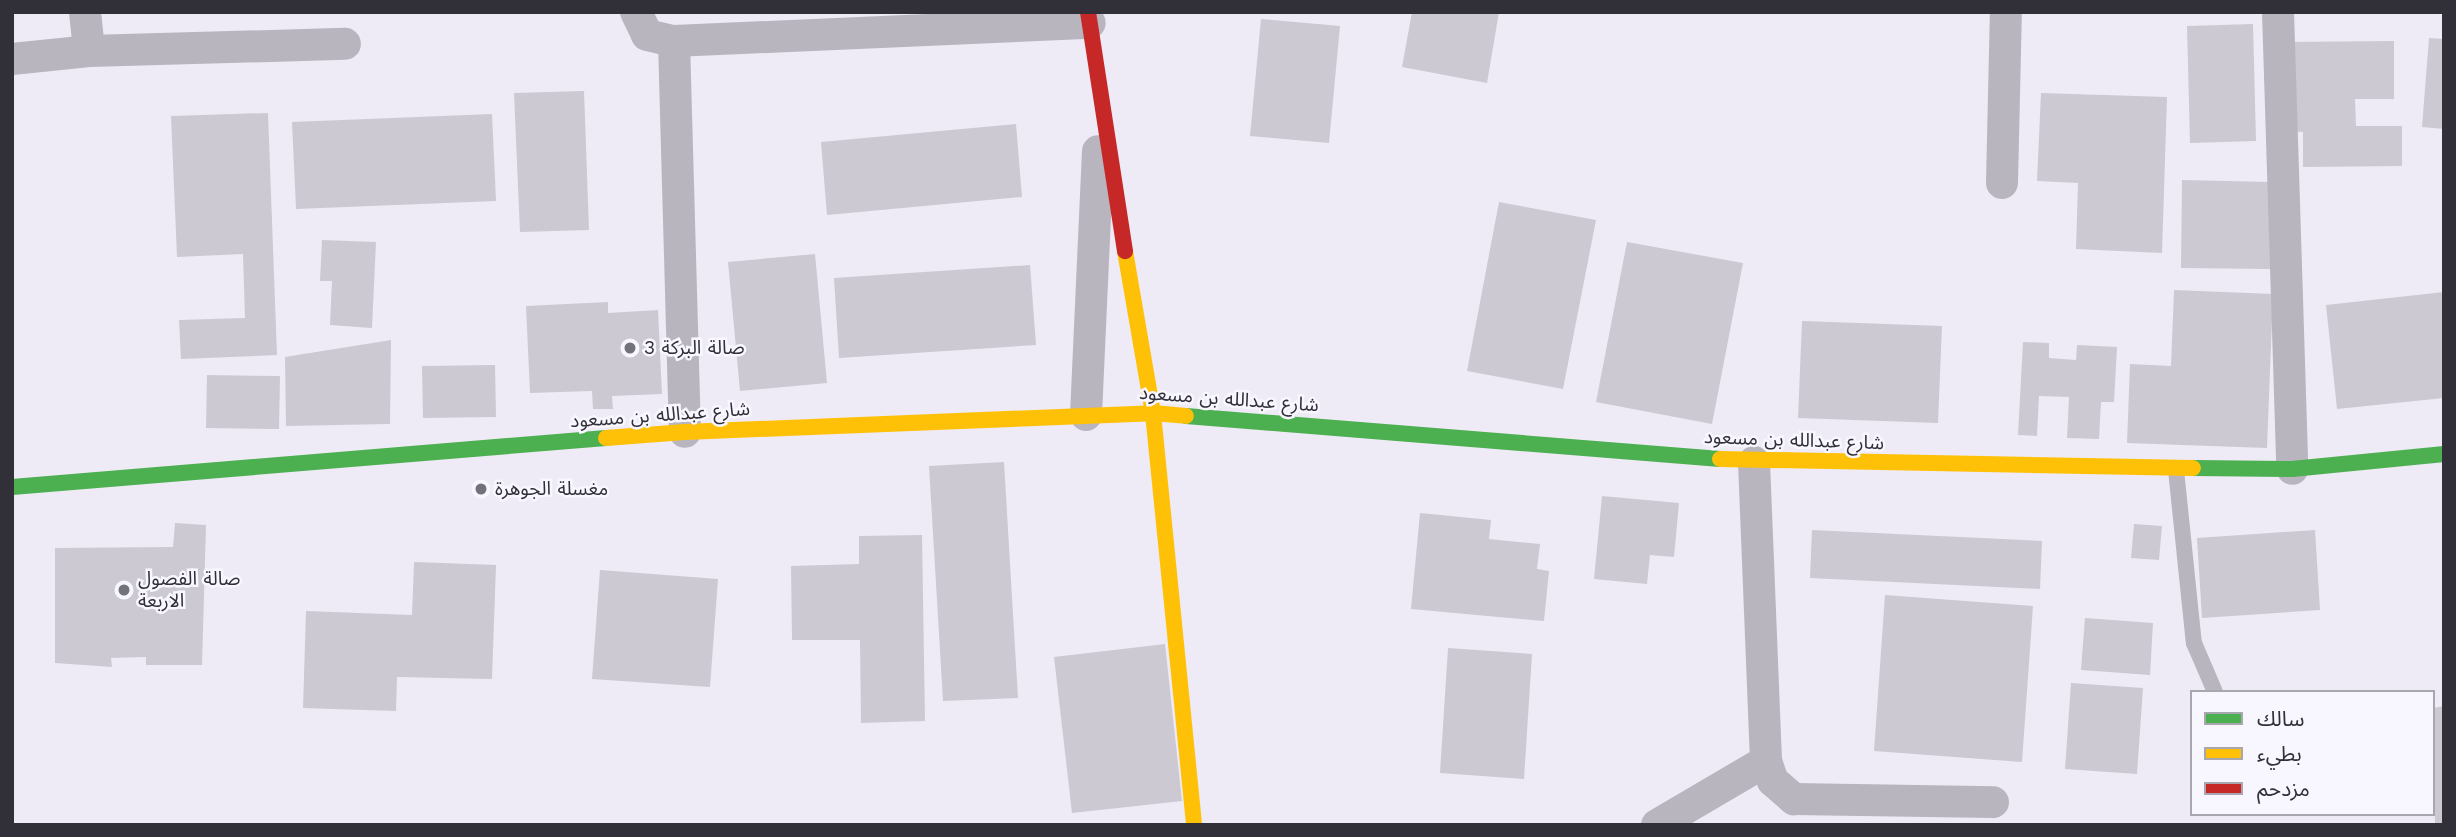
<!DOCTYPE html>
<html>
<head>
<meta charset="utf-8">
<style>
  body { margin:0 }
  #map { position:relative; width:2456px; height:837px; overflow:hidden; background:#eeebf6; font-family:"Work Sans","Noto Sans Arabic",sans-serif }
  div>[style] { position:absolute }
  .building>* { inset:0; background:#ccc9d3 }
  .lane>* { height:16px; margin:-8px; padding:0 8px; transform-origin:8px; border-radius:8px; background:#b8b5bf }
  .street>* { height:32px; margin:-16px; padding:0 16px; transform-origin:16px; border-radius:16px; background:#b8b5bf }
  .fast>* { height:16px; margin:-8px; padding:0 8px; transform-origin:8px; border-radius:8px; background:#4caf50 }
  .slow>* { height:16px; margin:-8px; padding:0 8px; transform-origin:8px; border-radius:8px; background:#ffc107 }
  .jam>* { height:16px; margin:-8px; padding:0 8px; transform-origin:8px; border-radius:8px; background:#c62828 }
  .dots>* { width:19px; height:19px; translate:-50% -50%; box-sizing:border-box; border:4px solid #f8f6fe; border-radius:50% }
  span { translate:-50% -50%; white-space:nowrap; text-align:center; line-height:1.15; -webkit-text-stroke:5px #f8f6fe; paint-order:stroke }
  .poi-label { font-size:19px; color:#312f37 }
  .left { translate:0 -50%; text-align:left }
  .street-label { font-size:19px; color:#312f37 }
  .frame { position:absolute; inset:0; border:14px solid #312f37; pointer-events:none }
  .legend { position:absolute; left:2190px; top:690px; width:245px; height:126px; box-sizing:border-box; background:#f8f6fe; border:2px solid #a8a6ae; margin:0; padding:9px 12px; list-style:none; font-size:21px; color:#312f37 }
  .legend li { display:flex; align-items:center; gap:14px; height:35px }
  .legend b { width:35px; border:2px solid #a8a6ae }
</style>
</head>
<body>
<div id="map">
  <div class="building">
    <div style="clip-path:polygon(1412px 12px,1499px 12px,1487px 83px,1402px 67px)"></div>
    <div style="clip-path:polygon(1261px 19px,1340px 26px,1329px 143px,1250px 136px)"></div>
    <div style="clip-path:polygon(2253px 24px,2256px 141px,2190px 143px,2187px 26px)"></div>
    <div style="clip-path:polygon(2429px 38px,2444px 39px,2444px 129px,2422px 127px)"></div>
    <div style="clip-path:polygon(2394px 41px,2394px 99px,2355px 99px,2356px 126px,2402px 126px,2402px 166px,2303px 167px,2303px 132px,2288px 131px,2288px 42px)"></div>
    <div style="clip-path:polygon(584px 91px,589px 230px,520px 232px,514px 93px)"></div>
    <div style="clip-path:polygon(2041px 93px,2167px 97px,2162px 253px,2076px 249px,2078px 183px,2037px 181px)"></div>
    <div style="clip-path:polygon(268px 113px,277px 355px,181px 359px,179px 320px,245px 318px,243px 254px,177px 257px,171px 116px)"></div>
    <div style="clip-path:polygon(492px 114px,496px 201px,296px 209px,292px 122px)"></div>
    <div style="clip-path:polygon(1016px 124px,1022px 197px,827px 215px,821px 142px)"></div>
    <div style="clip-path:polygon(2182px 180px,2272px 182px,2271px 269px,2181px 268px)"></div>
    <div style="clip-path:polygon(1499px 202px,1596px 220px,1563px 389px,1467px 371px)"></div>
    <div style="clip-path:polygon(322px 240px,376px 242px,372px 328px,330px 325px,332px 281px,320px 281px)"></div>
    <div style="clip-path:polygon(1627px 242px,1743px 263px,1712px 424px,1596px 402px)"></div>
    <div style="clip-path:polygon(815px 254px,827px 383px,740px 391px,728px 262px)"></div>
    <div style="clip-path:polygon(1030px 265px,1036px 345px,839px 358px,834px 278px)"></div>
    <div style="clip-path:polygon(2174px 290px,2273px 294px,2267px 448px,2127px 443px,2130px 364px,2171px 366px)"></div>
    <div style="clip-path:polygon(2444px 292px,2444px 398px,2337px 409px,2326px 305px)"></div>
    <div style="clip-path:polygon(608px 302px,608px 313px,658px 310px,662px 394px,612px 396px,613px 409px,593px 409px,592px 391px,530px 393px,526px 306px)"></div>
    <div style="clip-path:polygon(1802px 321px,1942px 326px,1938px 423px,1798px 418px)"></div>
    <div style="clip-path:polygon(391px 340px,390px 424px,286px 426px,285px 357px)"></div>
    <div style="clip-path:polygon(2023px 342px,2049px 343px,2049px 358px,2076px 360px,2077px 345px,2117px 347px,2114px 402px,2101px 402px,2099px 439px,2067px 438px,2069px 397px,2039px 396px,2037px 436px,2018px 435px)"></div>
    <div style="clip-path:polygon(495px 365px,496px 417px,423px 418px,422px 366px)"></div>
    <div style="clip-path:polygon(207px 375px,280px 376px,279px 429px,206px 428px)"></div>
    <div style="clip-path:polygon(1004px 462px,1018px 698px,943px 701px,929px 466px)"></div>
    <div style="clip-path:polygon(1602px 496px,1679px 503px,1674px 557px,1650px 555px,1647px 584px,1594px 579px)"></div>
    <div style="clip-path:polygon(1420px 513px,1491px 520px,1489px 539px,1540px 544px,1537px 569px,1549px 571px,1544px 621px,1411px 609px)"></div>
    <div style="clip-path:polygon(175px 523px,206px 525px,202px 665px,146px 665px,146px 657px,111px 658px,112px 667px,55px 663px,55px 548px,173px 547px)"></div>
    <div style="clip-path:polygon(2134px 524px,2162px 526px,2159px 560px,2131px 558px)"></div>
    <div style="clip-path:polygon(1812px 530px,2042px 541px,2040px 589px,1810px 578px)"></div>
    <div style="clip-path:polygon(2315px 530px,2320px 610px,2202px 618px,2197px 538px)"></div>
    <div style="clip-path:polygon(922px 535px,925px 721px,861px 723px,860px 640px,792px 640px,791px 566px,859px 564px,859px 536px)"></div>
    <div style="clip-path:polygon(414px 562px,496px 565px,492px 679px,397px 677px,396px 711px,303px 708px,306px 611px,412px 615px)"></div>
    <div style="clip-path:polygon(600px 570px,718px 579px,710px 687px,592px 679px)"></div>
    <div style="clip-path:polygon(1885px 595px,2033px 606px,2022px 762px,1874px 751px)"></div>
    <div style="clip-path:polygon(2085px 618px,2153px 623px,2150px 675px,2081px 670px)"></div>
    <div style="clip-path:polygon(1165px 644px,1182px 801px,1072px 813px,1054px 657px)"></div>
    <div style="clip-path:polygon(1448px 648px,1532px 654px,1524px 779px,1440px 773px)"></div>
    <div style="clip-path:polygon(2071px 683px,2143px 688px,2137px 774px,2065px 769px)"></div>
    <div style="clip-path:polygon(2444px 706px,2444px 825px,2435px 825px,2433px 708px)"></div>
  </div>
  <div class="lane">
    <div style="left:2176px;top:470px;width:174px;rotate:84.1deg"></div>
    <div style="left:2194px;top:643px;width:53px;rotate:66.8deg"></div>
  </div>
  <div class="street">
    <div style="left:85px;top:12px;width:39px;rotate:84deg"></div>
    <div style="left:636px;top:12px;width:25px;rotate:64deg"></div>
    <div style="left:647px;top:35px;width:28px;rotate:13deg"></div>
    <div style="left:674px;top:41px;width:416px;rotate:-2.5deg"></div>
    <div style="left:2278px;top:12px;width:457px;rotate:88.2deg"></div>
    <div style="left:674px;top:41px;width:391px;rotate:88.4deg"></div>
    <div style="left:12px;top:59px;width:77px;rotate:-5.9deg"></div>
    <div style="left:89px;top:51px;width:256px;rotate:-1.6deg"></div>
    <div style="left:2002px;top:183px;width:171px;rotate:-88.7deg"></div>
    <div style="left:1086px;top:415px;width:264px;rotate:-87.4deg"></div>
    <div style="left:1754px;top:462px;width:299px;rotate:87.7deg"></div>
    <div style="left:1766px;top:761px;width:21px;rotate:71deg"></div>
    <div style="left:1773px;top:781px;width:28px;rotate:41deg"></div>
    <div style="left:1794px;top:799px;width:199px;rotate:0.9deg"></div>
    <div style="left:1657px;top:825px;width:126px;rotate:-30.4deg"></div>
  </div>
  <div class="fast">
    <div style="left:1186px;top:416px;width:536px;rotate:4.6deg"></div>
    <div style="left:2193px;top:468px;width:99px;rotate:0.6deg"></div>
    <div style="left:2292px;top:469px;width:153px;rotate:-5.6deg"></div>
    <div style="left:12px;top:487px;width:596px;rotate:-4.72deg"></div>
  </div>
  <div class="slow">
    <div style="left:1125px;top:251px;width:164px;rotate:80.2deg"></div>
    <div style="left:1153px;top:413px;width:414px;rotate:84.3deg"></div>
    <div style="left:606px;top:438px;width:79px;rotate:-4.3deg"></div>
    <div style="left:685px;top:432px;width:468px;rotate:-2.3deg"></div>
    <div style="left:1153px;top:413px;width:33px;rotate:5deg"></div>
    <div style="left:1720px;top:459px;width:473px;rotate:1.1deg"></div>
  </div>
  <div class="jam">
    <div style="left:1088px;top:12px;width:242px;rotate:81.2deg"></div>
  </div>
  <div class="dots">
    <div style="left:630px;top:348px;background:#73717a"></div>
    <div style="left:481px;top:489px;background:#73717a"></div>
    <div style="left:124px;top:590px;background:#73717a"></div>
  </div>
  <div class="poi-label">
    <span class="left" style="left:644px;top:348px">صالة البركة 3</span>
    <span class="left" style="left:495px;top:489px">مغسلة الجوهرة</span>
    <span class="left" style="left:138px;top:590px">صالة الفصول<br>الاربعة</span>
  </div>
  <div class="street-label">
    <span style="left:1229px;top:399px;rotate:4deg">شارع عبدالله بن مسعود</span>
    <span style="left:660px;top:415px;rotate:-4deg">شارع عبدالله بن مسعود</span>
    <span style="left:1794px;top:440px;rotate:2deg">شارع عبدالله بن مسعود</span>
  </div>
  <div class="frame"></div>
  <ul class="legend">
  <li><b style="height:9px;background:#4caf50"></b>سالك</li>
  <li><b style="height:9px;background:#ffc107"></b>بطيء</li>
  <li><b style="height:9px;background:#c62828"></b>مزدحم</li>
  </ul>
</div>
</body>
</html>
